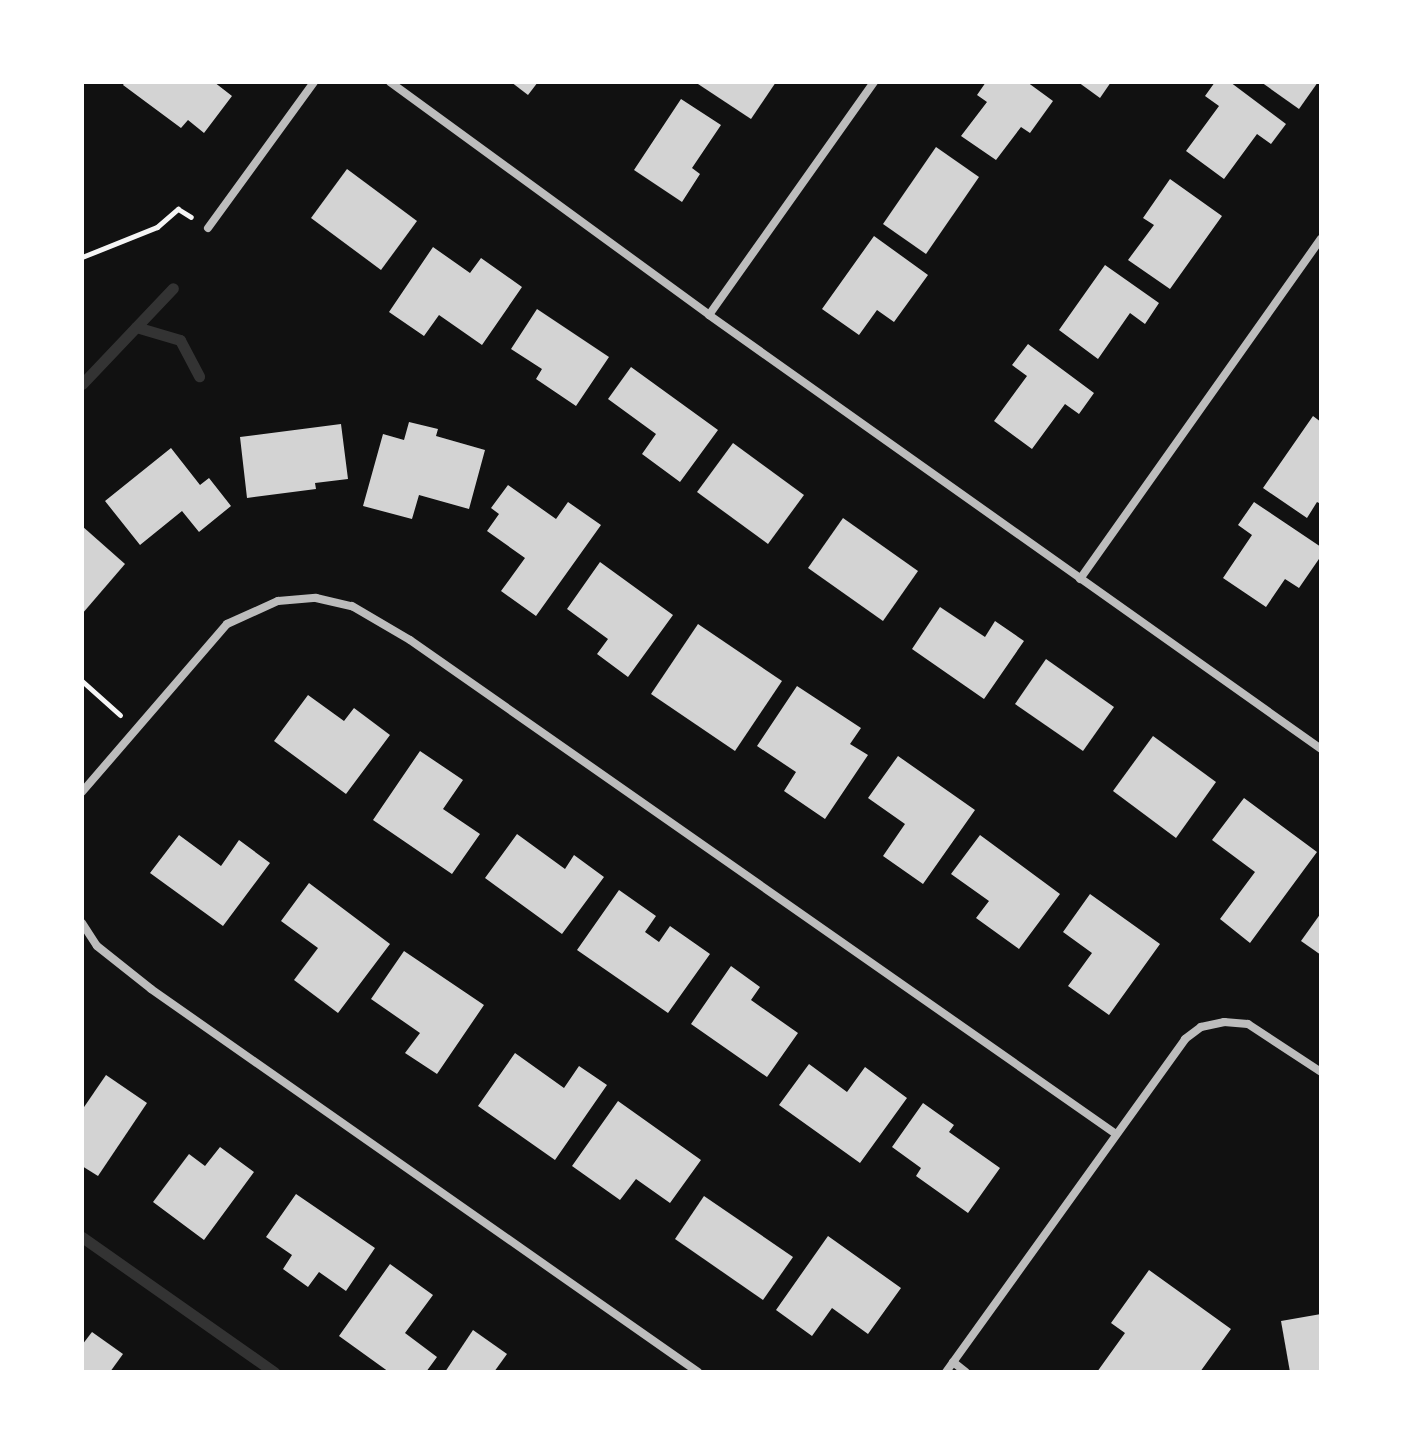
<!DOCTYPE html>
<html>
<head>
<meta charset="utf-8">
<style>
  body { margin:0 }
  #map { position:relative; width:1403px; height:1454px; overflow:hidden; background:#111; font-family:Roboto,sans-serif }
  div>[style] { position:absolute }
  .stream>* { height:11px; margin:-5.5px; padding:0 5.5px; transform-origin:5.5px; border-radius:5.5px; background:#333 }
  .building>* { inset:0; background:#d3d3d3 }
  .path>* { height:5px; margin:-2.5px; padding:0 2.5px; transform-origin:2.5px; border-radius:2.5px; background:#f5f5f5 }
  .minor>* { height:8px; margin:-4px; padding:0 4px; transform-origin:4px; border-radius:4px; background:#bcbcbc }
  span { translate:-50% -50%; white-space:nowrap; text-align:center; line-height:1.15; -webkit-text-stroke:7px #fff; paint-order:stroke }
  .frame { position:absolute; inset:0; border:84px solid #fff; pointer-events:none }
</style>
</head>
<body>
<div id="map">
  <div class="stream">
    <div style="left:136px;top:327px;width:46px;rotate:16.5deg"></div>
    <div style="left:180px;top:340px;width:41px;rotate:62.2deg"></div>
    <div style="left:82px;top:384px;width:132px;rotate:-46.5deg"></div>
    <div style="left:82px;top:1237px;width:235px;rotate:35.1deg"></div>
  </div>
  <div class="building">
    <div style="clip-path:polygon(125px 82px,214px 82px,232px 96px,204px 133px,188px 120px,181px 128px,123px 85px)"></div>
    <div style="clip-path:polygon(511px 82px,538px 82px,528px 95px)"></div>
    <div style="clip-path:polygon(695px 82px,776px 82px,751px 119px)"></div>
    <div style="clip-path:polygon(986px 82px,1027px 82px,1053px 101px,1030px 133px,1021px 127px,996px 160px,961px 136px,987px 102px,977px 95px)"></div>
    <div style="clip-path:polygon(1078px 82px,1111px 82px,1100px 98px)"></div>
    <div style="clip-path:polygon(1215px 82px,1230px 82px,1286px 124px,1271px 144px,1257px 134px,1224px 179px,1186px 151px,1219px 106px,1205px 96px)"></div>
    <div style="clip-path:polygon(1261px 82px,1318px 82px,1299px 109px)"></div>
    <div style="clip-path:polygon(681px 99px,721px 125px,692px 168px,700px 174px,682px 202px,634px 170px)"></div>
    <div style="clip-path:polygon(936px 147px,979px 177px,926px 254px,883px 224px)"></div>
    <div style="clip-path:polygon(347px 169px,417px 221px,381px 270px,311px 218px)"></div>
    <div style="clip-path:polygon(1170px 179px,1222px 216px,1170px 289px,1128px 260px,1154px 225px,1143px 218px)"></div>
    <div style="clip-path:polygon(874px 236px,928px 275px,894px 322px,877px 310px,859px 335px,822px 309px)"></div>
    <div style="clip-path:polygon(433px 247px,470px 273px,481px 258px,522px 287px,482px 345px,439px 315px,424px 336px,389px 312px)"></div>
    <div style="clip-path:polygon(1105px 265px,1159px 303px,1145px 324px,1130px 313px,1098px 359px,1059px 330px)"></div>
    <div style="clip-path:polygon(537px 309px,609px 357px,576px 406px,536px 379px,542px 369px,511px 349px)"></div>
    <div style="clip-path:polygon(1028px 344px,1094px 393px,1079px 414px,1065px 404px,1032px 449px,994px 421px,1027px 376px,1012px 365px)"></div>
    <div style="clip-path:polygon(631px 367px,718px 430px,680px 482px,642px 454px,656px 434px,608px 399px)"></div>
    <div style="clip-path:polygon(1313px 416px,1321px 422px,1321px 504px,1317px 502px,1307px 518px,1263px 488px)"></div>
    <div style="clip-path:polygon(409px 422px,438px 429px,436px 436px,485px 450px,469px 509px,419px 495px,412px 519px,363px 506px,383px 434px,404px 440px)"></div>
    <div style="clip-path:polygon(341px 424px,348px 479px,315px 483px,316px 489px,247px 498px,240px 437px)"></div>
    <div style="clip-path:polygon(733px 443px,804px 495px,768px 544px,697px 492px)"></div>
    <div style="clip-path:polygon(171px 448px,200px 485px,209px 478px,231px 506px,199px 532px,182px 511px,140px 545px,105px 501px)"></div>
    <div style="clip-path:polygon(508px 485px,556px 519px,568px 502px,601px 525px,536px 616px,501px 591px,525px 558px,487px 531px,499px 514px,491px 508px)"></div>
    <div style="clip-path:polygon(1254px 502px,1321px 547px,1321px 556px,1299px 588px,1285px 579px,1266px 607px,1223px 578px,1252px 535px,1238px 525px)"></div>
    <div style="clip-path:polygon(843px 518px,918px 571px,883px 621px,808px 568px)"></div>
    <div style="clip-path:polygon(82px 526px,125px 564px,82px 614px)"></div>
    <div style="clip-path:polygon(600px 562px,673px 615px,628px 677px,597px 654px,608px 639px,567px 609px)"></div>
    <div style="clip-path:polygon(940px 607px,985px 637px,995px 621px,1024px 641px,984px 699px,912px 649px)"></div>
    <div style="clip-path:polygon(698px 624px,782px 681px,735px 751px,651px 694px)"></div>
    <div style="clip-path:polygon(1046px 659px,1114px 707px,1083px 751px,1015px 704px)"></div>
    <div style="clip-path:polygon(797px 686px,861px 728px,850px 744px,868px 755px,825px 819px,784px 791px,796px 772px,757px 746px)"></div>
    <div style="clip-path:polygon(308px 695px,344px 721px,354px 708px,390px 735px,346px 794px,274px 741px)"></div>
    <div style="clip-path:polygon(1153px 736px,1216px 782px,1176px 838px,1113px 791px)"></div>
    <div style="clip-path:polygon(420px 751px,463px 780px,443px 809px,480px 834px,452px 874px,373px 820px)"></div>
    <div style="clip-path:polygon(898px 756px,975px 810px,923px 884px,883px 856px,905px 824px,868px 798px)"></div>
    <div style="clip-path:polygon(1244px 798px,1317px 852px,1250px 943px,1220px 919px,1255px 872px,1212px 840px)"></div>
    <div style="clip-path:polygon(517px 834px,565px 869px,574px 855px,604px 877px,562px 934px,485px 878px)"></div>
    <div style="clip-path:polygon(179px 835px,221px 866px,239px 840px,270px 863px,223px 926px,150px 873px)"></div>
    <div style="clip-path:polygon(980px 835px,1060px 894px,1019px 949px,976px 918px,989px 901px,951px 874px)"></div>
    <div style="clip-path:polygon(309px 883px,390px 944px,338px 1013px,294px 980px,318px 948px,281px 921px)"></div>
    <div style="clip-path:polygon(619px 890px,656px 916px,645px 932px,659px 942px,670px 926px,710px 954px,668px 1013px,577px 950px)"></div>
    <div style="clip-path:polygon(1090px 894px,1160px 944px,1109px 1015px,1068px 986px,1092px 953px,1063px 932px)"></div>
    <div style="clip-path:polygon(1321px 913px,1321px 955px,1301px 941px)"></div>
    <div style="clip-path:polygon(404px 951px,484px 1005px,437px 1074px,405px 1053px,420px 1033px,371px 999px)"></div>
    <div style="clip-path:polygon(731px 966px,760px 987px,751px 1000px,798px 1033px,767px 1077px,691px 1024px)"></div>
    <div style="clip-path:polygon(515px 1053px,564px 1088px,579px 1066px,607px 1085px,555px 1160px,478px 1106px)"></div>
    <div style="clip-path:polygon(809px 1064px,847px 1092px,865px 1067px,907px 1098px,860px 1163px,779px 1105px)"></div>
    <div style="clip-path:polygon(106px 1075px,147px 1103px,98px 1176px,82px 1166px,82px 1110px)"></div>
    <div style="clip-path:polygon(618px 1101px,701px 1160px,670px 1203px,636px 1179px,620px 1200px,572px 1166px)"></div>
    <div style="clip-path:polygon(923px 1103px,954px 1125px,949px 1132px,1000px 1168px,968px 1213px,916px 1176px,921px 1168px,892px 1147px)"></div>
    <div style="clip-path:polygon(220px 1147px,254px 1172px,204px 1240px,153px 1202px,189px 1154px,205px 1166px)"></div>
    <div style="clip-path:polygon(296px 1194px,375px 1248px,346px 1291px,319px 1272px,308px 1287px,283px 1269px,292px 1255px,266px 1237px)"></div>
    <div style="clip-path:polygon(704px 1196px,793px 1257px,763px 1300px,675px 1239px)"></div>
    <div style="clip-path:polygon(828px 1236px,901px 1288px,868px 1334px,832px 1308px,812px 1336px,776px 1310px)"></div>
    <div style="clip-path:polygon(390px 1264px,433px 1295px,405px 1333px,437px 1357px,426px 1372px,389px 1372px,339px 1336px)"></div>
    <div style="clip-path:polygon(1149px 1270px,1231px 1329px,1200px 1372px,1097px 1372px,1125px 1333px,1111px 1323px)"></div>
    <div style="clip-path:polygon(1321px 1314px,1321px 1372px,1290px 1372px,1281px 1321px)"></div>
    <div style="clip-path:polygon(473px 1330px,507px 1354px,494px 1372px,445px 1372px)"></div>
    <div style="clip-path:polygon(92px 1332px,123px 1354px,110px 1372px,82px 1372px,82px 1345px)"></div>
  </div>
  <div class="path">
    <div style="left:82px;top:257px;width:81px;rotate:-21.8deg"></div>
    <div style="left:157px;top:227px;width:28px;rotate:-41deg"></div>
    <div style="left:178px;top:209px;width:15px;rotate:32deg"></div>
    <div style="left:82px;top:681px;width:51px;rotate:41.8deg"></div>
  </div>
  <div class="minor">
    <div style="left:390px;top:82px;width:395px;rotate:36.1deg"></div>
    <div style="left:709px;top:315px;width:750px;rotate:35.34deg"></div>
    <div style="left:208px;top:228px;width:180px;rotate:-54deg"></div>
    <div style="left:709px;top:315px;width:286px;rotate:-54.7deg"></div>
    <div style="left:1080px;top:579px;width:417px;rotate:-54.7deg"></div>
    <div style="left:82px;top:792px;width:222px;rotate:-49.2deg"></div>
    <div style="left:227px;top:624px;width:56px;rotate:-24.3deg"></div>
    <div style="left:278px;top:601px;width:38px;rotate:-5deg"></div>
    <div style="left:316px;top:598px;width:37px;rotate:13deg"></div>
    <div style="left:352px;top:606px;width:67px;rotate:30.4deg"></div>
    <div style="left:410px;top:640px;width:862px;rotate:34.98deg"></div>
    <div style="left:82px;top:923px;width:27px;rotate:57deg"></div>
    <div style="left:97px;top:946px;width:69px;rotate:38.5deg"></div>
    <div style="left:151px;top:989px;width:668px;rotate:35deg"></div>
    <div style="left:953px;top:1362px;width:16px;rotate:38deg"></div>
    <div style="left:946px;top:1372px;width:410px;rotate:-54.3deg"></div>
    <div style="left:1185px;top:1039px;width:20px;rotate:-37deg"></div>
    <div style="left:1201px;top:1027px;width:24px;rotate:-12deg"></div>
    <div style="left:1224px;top:1022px;width:24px;rotate:5deg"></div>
    <div style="left:1248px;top:1024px;width:87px;rotate:33.3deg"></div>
  </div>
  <div class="frame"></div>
</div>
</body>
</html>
